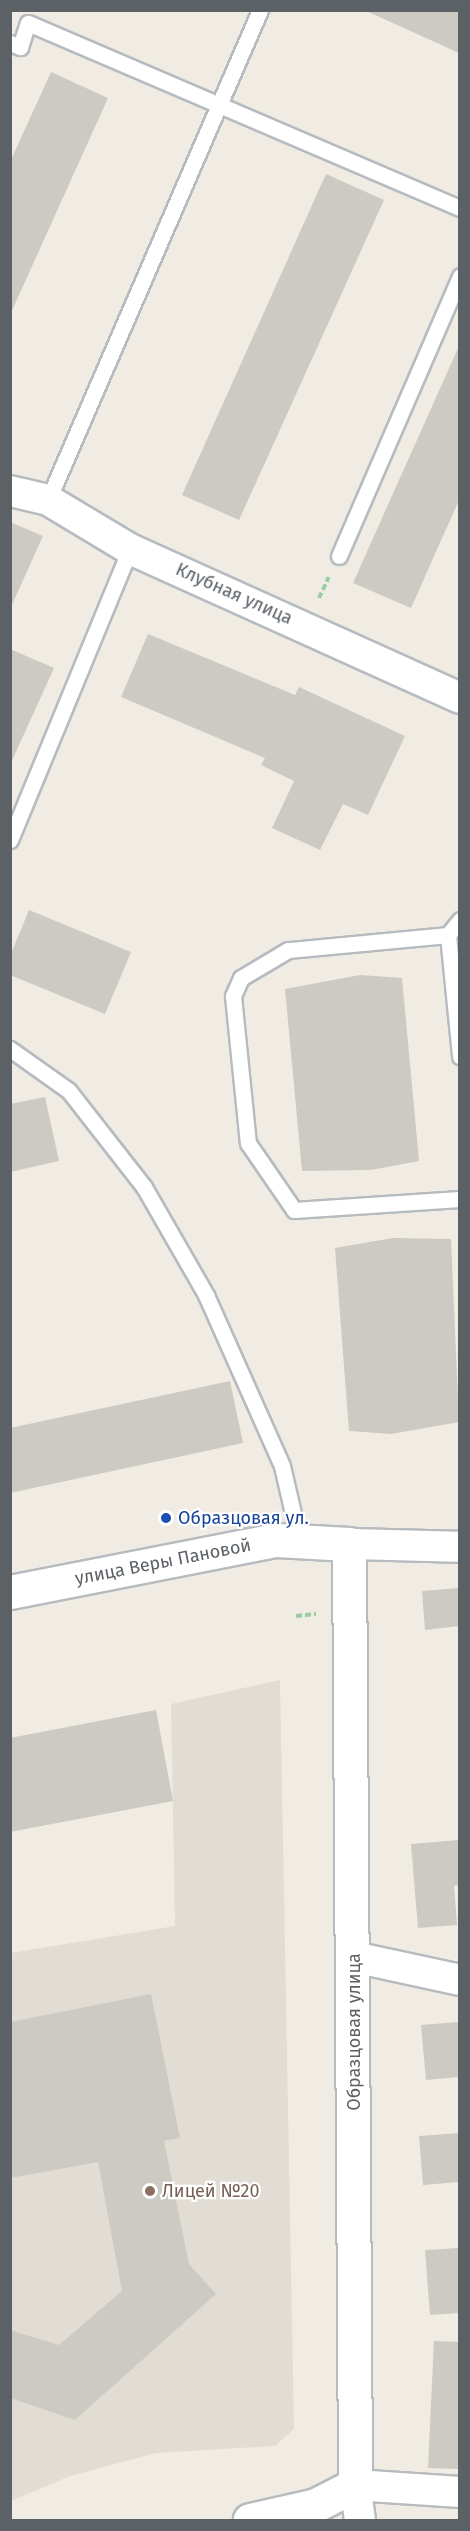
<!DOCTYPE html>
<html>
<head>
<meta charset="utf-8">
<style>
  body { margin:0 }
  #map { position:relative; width:470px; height:2531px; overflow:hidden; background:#f0ece4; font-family:"Fira Sans",sans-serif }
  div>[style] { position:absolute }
  .education>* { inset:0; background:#e2ddd4 }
  .building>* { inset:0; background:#cdc9c3 }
  .path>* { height:4px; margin-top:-2px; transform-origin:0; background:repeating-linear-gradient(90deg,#98cea1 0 6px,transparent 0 9px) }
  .roads { filter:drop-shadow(2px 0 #b6bbbf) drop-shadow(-2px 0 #b6bbbf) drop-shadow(0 2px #b6bbbf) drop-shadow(0 -2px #b6bbbf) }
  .service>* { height:15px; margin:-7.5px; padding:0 7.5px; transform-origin:7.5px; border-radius:7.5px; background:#fff }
  .minor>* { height:30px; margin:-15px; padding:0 15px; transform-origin:15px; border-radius:15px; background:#fff }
  .tertiary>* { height:33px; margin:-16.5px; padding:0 16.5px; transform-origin:16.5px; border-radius:16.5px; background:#fff }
  .dots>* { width:16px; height:16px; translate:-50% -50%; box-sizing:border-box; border:3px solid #fff; border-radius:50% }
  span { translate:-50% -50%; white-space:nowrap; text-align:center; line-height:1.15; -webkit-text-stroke:4.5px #fff; paint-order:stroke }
  .street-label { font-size:18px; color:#5c6166 }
  .transit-label { font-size:18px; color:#164399 }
  .left { translate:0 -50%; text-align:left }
  .education-label { font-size:18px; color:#785e54 }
  .frame { position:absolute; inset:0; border:12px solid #5c6166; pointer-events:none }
</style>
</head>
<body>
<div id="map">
  <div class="education">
    <div style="clip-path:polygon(280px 1680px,294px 2429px,275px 2446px,156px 2453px,70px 2476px,11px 2501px,11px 1953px,175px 1926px,171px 1704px)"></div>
  </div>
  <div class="building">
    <div style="clip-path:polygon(364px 10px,459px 10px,459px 53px)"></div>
    <div style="clip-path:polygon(51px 72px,108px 98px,10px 315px,10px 162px)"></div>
    <div style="clip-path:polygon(326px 174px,384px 200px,239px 520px,182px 495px)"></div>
    <div style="clip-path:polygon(459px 346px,459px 500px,411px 608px,353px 583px)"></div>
    <div style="clip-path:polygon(10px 522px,43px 536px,10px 609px)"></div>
    <div style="clip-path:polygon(148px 634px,295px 695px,299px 687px,405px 736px,368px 815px,343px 804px,320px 850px,272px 828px,294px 781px,261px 765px,265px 758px,121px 697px)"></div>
    <div style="clip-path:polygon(10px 649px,54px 668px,10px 765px)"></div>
    <div style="clip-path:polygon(29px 910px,131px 952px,105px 1014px,10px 975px,10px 956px)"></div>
    <div style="clip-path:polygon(360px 975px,402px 978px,419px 1161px,371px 1170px,302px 1171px,285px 989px)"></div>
    <div style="clip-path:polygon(45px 1097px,59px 1161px,10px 1172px,10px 1104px)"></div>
    <div style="clip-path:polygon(393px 1238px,451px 1239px,459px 1422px,391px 1434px,349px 1431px,335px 1248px)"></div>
    <div style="clip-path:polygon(230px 1381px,243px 1443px,10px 1493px,10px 1428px)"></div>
    <div style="clip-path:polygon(459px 1588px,459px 1626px,425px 1630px,422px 1591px)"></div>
    <div style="clip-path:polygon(156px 1710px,173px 1801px,10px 1832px,10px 1738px)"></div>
    <div style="clip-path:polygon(459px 1840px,459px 1885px,454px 1886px,457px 1925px,418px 1928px,411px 1844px)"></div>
    <div style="clip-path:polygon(151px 1994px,180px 2138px,164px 2141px,189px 2264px,216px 2294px,75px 2420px,10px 2398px,10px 2330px,59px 2345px,122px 2291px,98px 2162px,10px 2178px,10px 2022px)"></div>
    <div style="clip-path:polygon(459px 2022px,459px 2077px,426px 2080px,421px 2025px)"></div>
    <div style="clip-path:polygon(459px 2133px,459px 2182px,423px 2185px,419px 2136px)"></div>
    <div style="clip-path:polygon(459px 2248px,459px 2313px,430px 2315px,425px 2250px)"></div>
    <div style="clip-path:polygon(434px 2341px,459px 2342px,459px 2469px,428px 2468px)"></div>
  </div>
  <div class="path">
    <div style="left:319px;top:598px;width:23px;rotate:-65deg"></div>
    <div style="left:296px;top:1616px;width:20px;rotate:-6deg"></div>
  </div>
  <div class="roads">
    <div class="service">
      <div style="left:10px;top:43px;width:11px;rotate:22deg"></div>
      <div style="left:20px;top:47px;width:25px;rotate:-72deg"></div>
      <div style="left:28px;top:23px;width:470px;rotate:23.2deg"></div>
      <div style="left:48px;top:500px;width:534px;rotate:-66.6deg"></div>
      <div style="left:339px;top:556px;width:305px;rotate:-66.6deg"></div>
      <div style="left:10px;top:840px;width:315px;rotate:-67.6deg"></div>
      <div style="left:460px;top:920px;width:19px;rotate:129deg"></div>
      <div style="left:448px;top:935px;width:122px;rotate:84.3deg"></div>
      <div style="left:448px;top:935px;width:161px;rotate:174.6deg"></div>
      <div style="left:288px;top:950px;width:55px;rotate:149.2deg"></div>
      <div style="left:241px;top:978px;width:20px;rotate:114deg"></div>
      <div style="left:233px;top:996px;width:148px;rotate:84.2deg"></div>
      <div style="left:248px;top:1143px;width:81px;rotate:55.5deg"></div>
      <div style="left:294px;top:1210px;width:166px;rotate:-3.8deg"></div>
      <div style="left:10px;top:1049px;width:72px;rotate:35.4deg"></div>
      <div style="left:69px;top:1091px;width:122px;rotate:52deg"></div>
      <div style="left:144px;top:1187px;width:125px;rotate:60.1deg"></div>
      <div style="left:206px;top:1295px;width:187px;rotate:66deg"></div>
      <div style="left:282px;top:1466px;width:75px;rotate:76.9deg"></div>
    </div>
    <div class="minor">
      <div style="left:10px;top:491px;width:39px;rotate:13deg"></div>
      <div style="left:48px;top:500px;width:96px;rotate:30.9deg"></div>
      <div style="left:130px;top:549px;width:362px;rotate:24.3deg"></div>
      <div style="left:349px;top:1544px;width:111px;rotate:1.5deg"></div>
      <div style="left:354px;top:1957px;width:108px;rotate:12.2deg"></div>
      <div style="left:360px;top:2520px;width:35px;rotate:-98deg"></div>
      <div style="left:355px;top:2485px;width:105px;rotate:3.8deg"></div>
    </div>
    <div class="tertiary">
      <div style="left:10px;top:1592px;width:271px;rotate:-11.1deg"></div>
      <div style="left:276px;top:1540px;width:73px;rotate:3.1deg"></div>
      <div style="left:349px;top:1544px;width:941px;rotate:89.63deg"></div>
      <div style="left:355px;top:2485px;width:44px;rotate:152.9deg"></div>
      <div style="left:316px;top:2505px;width:68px;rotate:167.2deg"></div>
    </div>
  </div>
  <div class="dots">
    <div style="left:166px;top:1518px;background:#1a4fb4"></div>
    <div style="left:150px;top:2191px;background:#8d6e63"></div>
  </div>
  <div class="street-label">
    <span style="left:234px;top:594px;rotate:24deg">Клубная улица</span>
    <span style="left:163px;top:1562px;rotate:-11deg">улица Веры Пановой</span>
    <span style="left:354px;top:2032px;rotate:-90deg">Образцовая улица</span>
  </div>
  <div class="transit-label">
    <span class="left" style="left:178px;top:1518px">Образцовая ул.</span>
  </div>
  <div class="education-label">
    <span class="left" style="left:162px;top:2191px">Лицей №20</span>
  </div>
  <div class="frame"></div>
</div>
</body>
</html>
